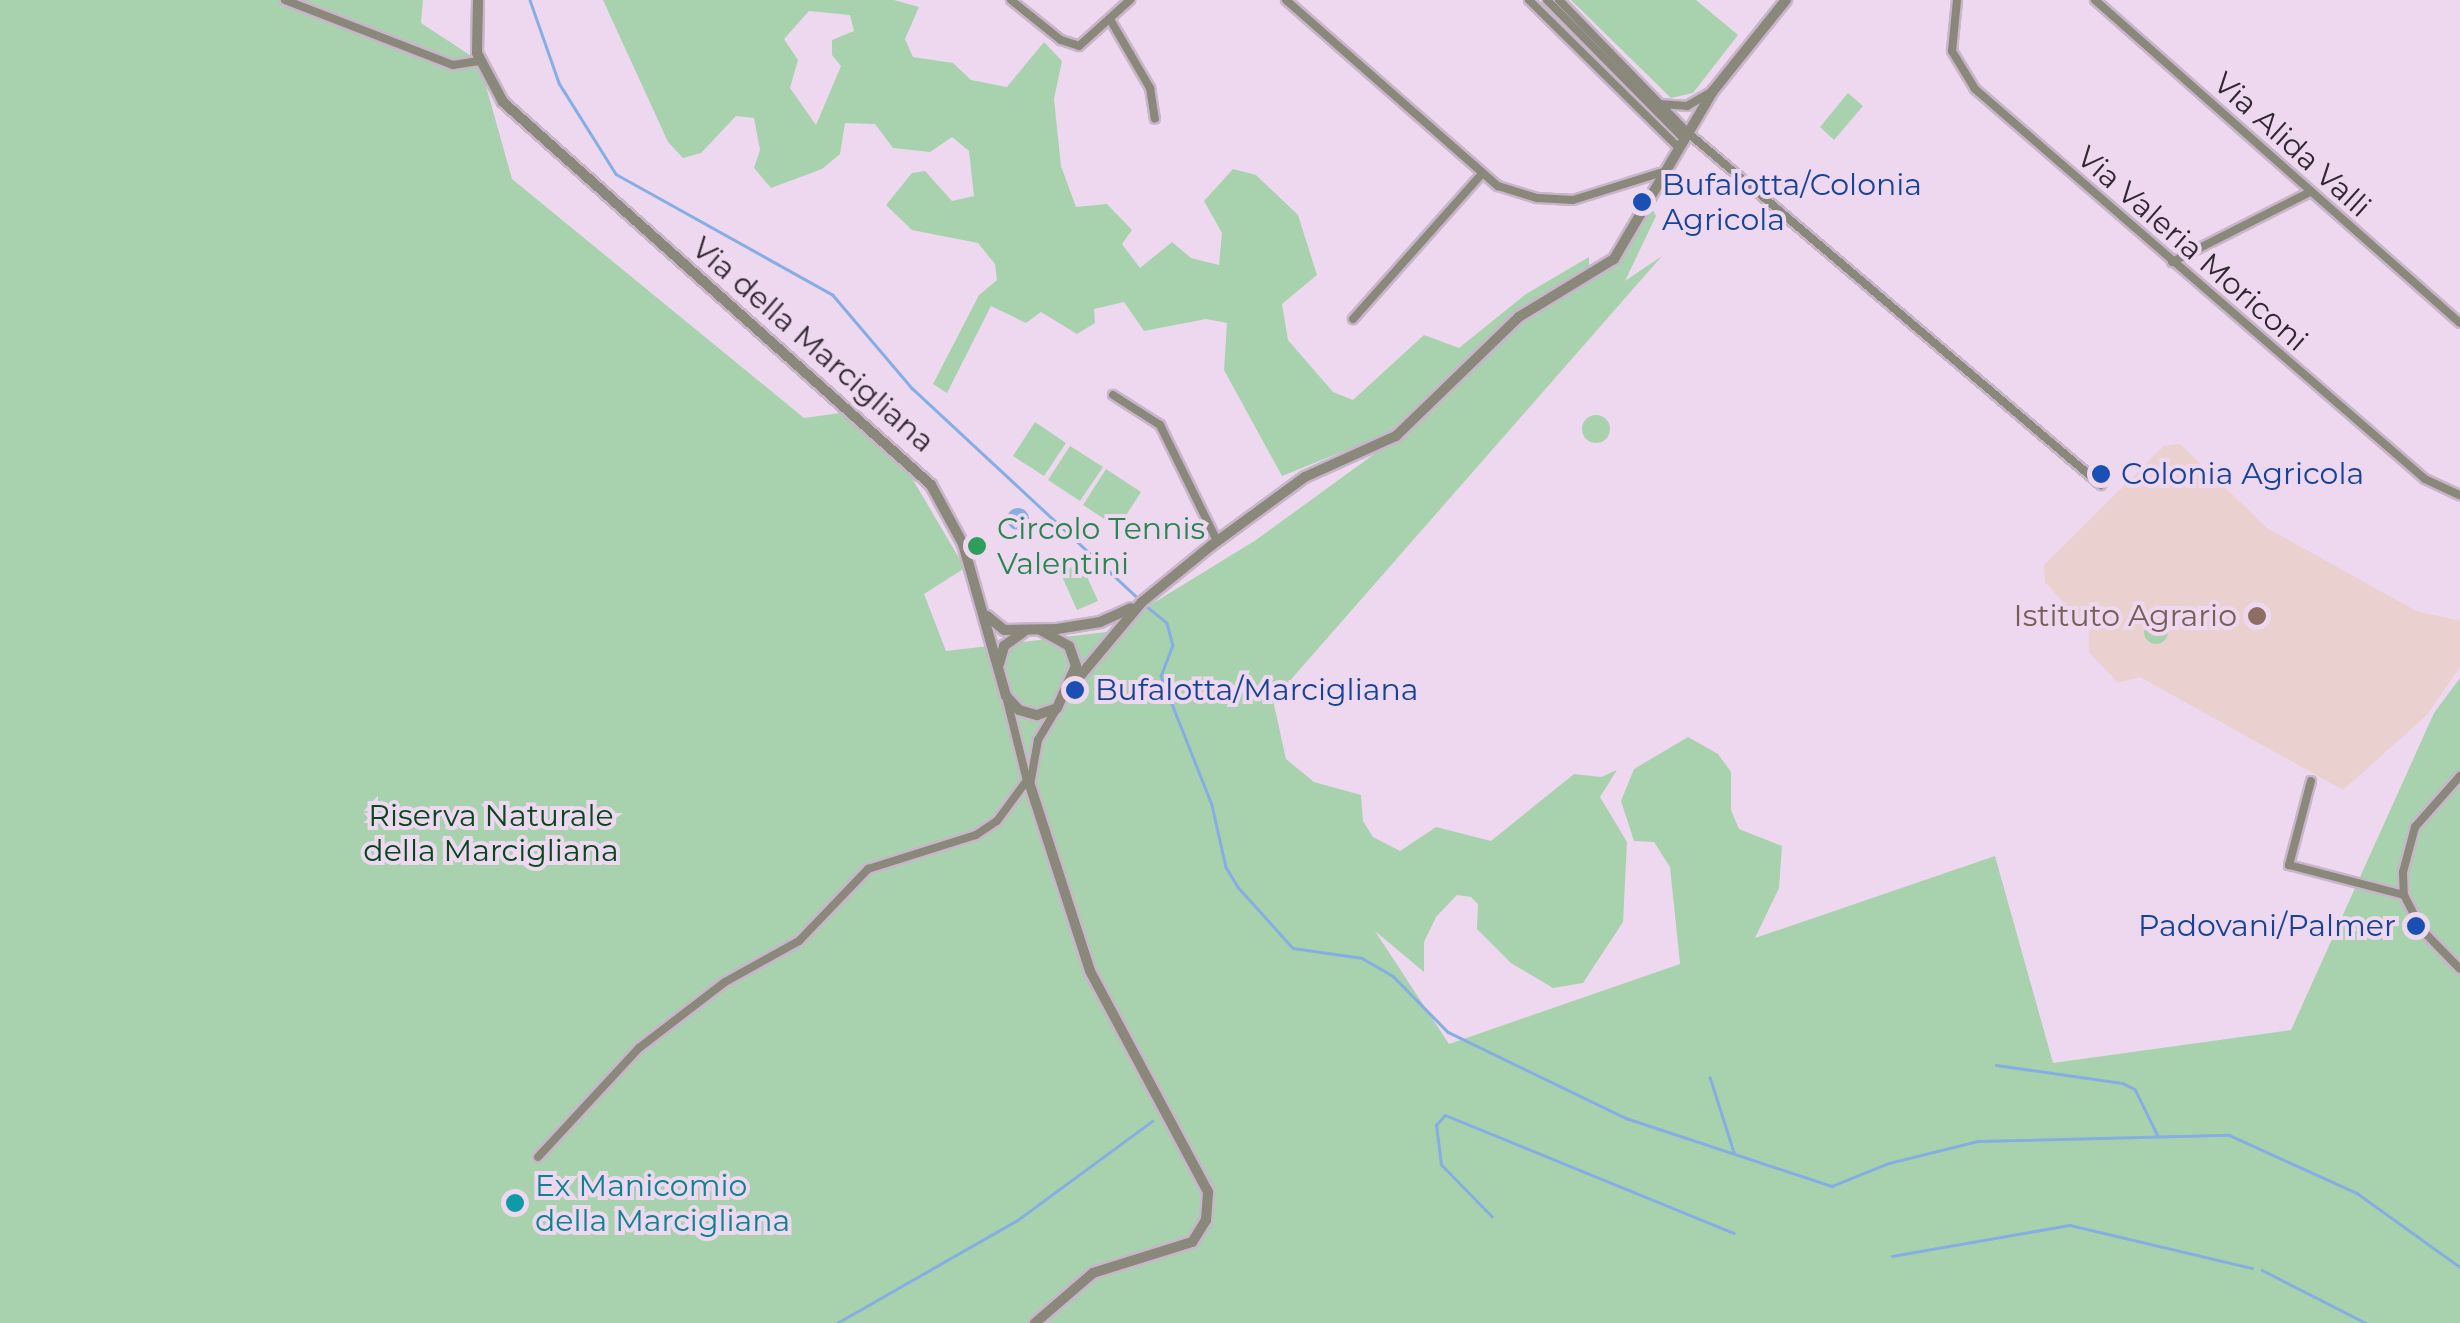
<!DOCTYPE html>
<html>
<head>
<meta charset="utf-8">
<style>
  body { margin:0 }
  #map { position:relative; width:2460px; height:1323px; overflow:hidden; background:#eed8f0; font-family:Montserrat,sans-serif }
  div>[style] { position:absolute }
  .education>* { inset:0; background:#ead0ce }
  .green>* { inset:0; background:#a8d2ae }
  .round { border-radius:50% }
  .water>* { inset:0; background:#86aee3 }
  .stream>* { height:2.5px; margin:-1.25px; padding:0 1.25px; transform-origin:1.25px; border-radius:1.25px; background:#86aee3 }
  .roads { filter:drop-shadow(2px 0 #c8b5ca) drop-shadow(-2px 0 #c8b5ca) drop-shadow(0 2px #c8b5ca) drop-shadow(0 -2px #c8b5ca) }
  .minor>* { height:8px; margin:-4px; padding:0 4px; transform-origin:4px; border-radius:4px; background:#8a877b }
  .tertiary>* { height:10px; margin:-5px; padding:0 5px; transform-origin:5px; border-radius:5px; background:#8a877b }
  .dots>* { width:28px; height:28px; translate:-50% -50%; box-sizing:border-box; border:5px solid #eed8f0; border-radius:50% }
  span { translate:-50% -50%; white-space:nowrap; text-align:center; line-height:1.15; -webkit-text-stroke:8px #eed8f0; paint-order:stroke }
  .street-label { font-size:30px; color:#302730 }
  .transit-label { font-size:30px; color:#164399 }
  .left { translate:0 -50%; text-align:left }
  .right { translate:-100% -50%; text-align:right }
  .leisure-label { font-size:30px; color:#27864d }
  .education-label { font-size:30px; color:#785e54 }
  .park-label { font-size:30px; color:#06481c }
  .culture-label { font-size:30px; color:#0d838f }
</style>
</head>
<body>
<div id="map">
  <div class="education">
    <div style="clip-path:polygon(2180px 444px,2267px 528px,2416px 611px,2460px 621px,2460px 667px,2427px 715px,2343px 790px,2140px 677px,2118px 683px,2089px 652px,2089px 630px,2045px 582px,2044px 565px,2164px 446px)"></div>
  </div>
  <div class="green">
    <div style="clip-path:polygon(0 0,423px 0,421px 23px,479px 61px,512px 179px,804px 418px,840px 413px,906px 468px,965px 568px,924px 594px,946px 651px,1106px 632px,1256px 540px,1432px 412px,1520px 319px,1604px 272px,1651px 206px,1656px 216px,1625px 281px,1662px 256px,1273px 700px,1286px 759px,1314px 782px,1361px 795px,1363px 821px,1373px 837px,1400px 851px,1436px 827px,1491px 841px,1574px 774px,1601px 777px,1617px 770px,1600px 797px,1627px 842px,1623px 922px,1583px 983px,1553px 988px,1511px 963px,1477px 929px,1478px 904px,1471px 897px,1457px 895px,1436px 917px,1424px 942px,1424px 972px,1375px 931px,1449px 1044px,1680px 964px,1670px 867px,1654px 842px,1634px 841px,1621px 801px,1634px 769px,1688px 737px,1718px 754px,1731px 772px,1731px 810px,1739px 829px,1782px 846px,1779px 888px,1755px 938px,1995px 856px,2053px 1063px,2291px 1030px,2434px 713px,2460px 678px,2460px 1323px,0 1323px)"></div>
    <div style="clip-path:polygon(evenodd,603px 0,894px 0,919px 7px,905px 39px,913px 57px,953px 63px,971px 80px,1007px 87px,1044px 42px,1062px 61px,1054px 99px,1061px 166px,1076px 207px,1107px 204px,1132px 230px,1122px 244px,1140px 268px,1172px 242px,1191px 258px,1219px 265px,1222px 233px,1204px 201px,1233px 169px,1256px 175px,1298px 215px,1317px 275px,1282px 304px,1288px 340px,1333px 392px,1353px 400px,1424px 335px,1459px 348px,1526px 294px,1589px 257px,1589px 269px,1529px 306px,1389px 433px,1282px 476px,1224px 370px,1227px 323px,1206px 319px,1144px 331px,1124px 302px,1094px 309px,1095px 323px,1077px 334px,1041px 312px,1026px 323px,991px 306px,947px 393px,933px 384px,979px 295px,997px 280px,995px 264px,978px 243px,912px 230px,886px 205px,912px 173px,925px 171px,952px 201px,974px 196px,969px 151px,952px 137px,930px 152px,893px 148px,875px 124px,845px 123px,840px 154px,822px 169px,771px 188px,754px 168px,760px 150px,754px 118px,736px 116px,701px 153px,683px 158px,668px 142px,603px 0,809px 11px,850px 15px,854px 31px,832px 40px,832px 55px,841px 66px,816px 125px,790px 88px,798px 60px,784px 39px,809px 11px)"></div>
    <div style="clip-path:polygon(1571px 0,1696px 0,1738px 35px,1693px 93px,1671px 98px)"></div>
    <div style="clip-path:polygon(1848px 93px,1863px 106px,1834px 140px,1820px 127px)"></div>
    <div class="round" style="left:1582px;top:415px;width:28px;height:28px"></div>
    <div style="clip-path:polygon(1035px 422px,1066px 443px,1044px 476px,1013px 456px)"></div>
    <div style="clip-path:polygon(1070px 446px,1103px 467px,1080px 501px,1048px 480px)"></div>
    <div style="clip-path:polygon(1106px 469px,1141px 492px,1118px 528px,1083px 505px)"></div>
    <div style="clip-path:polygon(1081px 563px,1098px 601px,1077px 610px,1060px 572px)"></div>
    <div class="round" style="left:2144px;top:620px;width:24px;height:24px"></div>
  </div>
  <div class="water">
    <div class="round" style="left:1007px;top:508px;width:22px;height:22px"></div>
  </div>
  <div class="stream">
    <div style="left:530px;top:0;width:88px;rotate:70.7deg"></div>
    <div style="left:559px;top:83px;width:107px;rotate:57.9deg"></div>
    <div style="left:616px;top:174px;width:248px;rotate:29.1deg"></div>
    <div style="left:833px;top:295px;width:122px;rotate:49.7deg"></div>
    <div style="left:912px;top:388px;width:310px;rotate:42.9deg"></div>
    <div style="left:1145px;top:605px;width:28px;rotate:39deg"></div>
    <div style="left:1167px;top:623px;width:23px;rotate:75deg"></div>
    <div style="left:1173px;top:645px;width:33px;rotate:111deg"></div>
    <div style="left:1161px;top:676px;width:139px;rotate:68.4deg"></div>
    <div style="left:1212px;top:805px;width:64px;rotate:77.3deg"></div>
    <div style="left:1226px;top:867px;width:23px;rotate:59deg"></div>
    <div style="left:1238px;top:887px;width:82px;rotate:48deg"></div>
    <div style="left:1293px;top:948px;width:70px;rotate:8.2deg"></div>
    <div style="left:1362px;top:958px;width:36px;rotate:30deg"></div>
    <div style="left:1393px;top:976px;width:78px;rotate:45.5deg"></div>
    <div style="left:1448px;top:1032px;width:198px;rotate:25.8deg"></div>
    <div style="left:1626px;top:1118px;width:217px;rotate:18.3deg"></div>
    <div style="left:1832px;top:1186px;width:61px;rotate:-22deg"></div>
    <div style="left:1889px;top:1163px;width:92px;rotate:-13.9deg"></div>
    <div style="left:1978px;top:1141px;width:251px;rotate:-1.4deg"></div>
    <div style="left:2229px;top:1135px;width:141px;rotate:24.4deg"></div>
    <div style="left:2357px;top:1193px;width:127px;rotate:35.7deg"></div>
    <div style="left:1996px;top:1065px;width:127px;rotate:8.1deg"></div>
    <div style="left:2122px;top:1083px;width:14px;rotate:25deg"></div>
    <div style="left:2135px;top:1089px;width:52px;rotate:63.9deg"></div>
    <div style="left:1710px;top:1077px;width:79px;rotate:72.3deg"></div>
    <div style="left:1492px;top:1217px;width:73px;rotate:-134.4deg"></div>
    <div style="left:1441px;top:1165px;width:40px;rotate:-97.1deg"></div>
    <div style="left:1436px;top:1125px;width:13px;rotate:-48deg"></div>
    <div style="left:1445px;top:1115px;width:312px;rotate:22.2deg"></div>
    <div style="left:1892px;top:1256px;width:181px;rotate:-9.9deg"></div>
    <div style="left:2070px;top:1225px;width:187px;rotate:13.3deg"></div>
    <div style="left:2262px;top:1270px;width:117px;rotate:27deg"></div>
    <div style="left:837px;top:1323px;width:206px;rotate:-29.7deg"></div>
    <div style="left:1016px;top:1221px;width:169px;rotate:-36.3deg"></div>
  </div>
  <div class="roads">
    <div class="minor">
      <div style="left:285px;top:0;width:180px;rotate:21.2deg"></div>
      <div style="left:453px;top:65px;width:26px;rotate:-9deg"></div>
      <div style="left:1011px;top:0;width:64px;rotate:38.7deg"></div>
      <div style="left:1061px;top:40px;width:19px;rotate:18deg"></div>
      <div style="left:1079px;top:46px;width:69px;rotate:-42deg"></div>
      <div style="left:1286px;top:0;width:282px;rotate:41.3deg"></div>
      <div style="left:1498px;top:186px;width:41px;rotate:17.1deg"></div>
      <div style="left:1537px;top:198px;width:36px;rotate:3deg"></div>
      <div style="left:1573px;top:200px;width:94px;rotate:-17.3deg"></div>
      <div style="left:1529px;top:0;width:209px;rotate:44.6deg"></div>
      <div style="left:1547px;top:0;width:194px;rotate:45.4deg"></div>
      <div style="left:1559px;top:0;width:184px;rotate:45.9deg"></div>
      <div style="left:1687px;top:132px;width:544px;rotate:40.45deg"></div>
      <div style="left:1957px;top:0;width:51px;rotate:95.6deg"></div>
      <div style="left:1952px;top:51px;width:44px;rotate:58.8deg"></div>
      <div style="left:1975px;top:89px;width:595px;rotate:40.91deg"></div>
      <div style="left:2425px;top:479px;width:38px;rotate:25deg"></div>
      <div style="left:2095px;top:0;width:487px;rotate:41.5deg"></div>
      <div style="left:1111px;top:21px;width:78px;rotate:59.8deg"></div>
      <div style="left:1150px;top:88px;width:31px;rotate:81deg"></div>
      <div style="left:1660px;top:104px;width:27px;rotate:4deg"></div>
      <div style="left:1687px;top:106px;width:28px;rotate:-30deg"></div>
      <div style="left:2172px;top:262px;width:155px;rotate:-26.9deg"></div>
      <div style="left:1353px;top:319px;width:191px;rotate:-48.4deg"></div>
      <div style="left:1113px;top:395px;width:56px;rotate:32.6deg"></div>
      <div style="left:1160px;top:425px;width:129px;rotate:63.8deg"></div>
      <div style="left:1007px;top:700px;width:88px;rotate:76.1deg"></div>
      <div style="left:2460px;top:776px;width:68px;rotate:131.4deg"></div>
      <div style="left:2415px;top:827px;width:47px;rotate:104.9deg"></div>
      <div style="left:2403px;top:872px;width:23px;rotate:88deg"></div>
      <div style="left:2404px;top:895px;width:39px;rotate:63deg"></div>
      <div style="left:2422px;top:930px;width:54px;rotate:45.7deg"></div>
      <div style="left:2311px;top:781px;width:87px;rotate:104.7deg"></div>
      <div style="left:2289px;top:865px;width:119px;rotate:14.6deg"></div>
      <div style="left:1030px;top:785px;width:46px;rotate:-79.9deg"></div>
      <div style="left:1038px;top:740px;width:37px;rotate:-59deg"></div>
      <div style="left:538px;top:1157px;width:149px;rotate:-47.2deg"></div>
      <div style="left:639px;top:1048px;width:108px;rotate:-37.5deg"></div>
      <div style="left:725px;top:982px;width:85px;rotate:-29deg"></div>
      <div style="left:799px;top:941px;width:100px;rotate:-46.2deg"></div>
      <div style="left:868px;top:869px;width:113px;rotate:-17.5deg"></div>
      <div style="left:976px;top:835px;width:25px;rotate:-34deg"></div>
      <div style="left:997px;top:821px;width:47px;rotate:-53.6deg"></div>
    </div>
    <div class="tertiary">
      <div style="left:478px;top:0;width:53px;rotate:91.1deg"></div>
      <div style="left:477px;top:53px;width:55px;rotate:62deg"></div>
      <div style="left:503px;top:102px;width:574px;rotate:41.82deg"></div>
      <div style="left:931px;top:485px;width:67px;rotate:61.5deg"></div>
      <div style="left:963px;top:544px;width:158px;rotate:74.2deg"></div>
      <div style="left:1006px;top:696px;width:19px;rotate:47deg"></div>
      <div style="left:1019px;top:710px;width:19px;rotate:16deg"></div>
      <div style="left:1037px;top:715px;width:21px;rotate:-19deg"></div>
      <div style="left:1057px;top:708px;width:46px;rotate:-65.7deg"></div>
      <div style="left:1076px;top:666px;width:21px;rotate:-109deg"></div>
      <div style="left:1069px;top:646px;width:33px;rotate:-151deg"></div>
      <div style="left:987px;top:616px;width:22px;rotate:39deg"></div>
      <div style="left:1004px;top:630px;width:53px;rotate:-1.1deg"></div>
      <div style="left:1057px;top:629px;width:44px;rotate:-9.2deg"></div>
      <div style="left:1100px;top:622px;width:34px;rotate:-24deg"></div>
      <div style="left:999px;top:664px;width:19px;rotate:-74deg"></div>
      <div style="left:1004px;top:646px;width:24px;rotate:-36deg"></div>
      <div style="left:1075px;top:682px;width:104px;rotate:-50.1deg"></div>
      <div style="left:1142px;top:602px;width:90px;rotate:-39.2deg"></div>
      <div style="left:1212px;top:545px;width:115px;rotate:-36.2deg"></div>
      <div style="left:1305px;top:477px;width:100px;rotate:-24.3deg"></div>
      <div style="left:1396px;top:436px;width:171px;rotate:-44.1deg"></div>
      <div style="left:1519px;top:317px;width:111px;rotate:-31.4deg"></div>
      <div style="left:1614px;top:259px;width:195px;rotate:-59.5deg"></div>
      <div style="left:1713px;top:91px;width:117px;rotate:-51.3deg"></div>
      <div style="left:1030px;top:785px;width:195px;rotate:72.1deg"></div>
      <div style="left:1090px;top:971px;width:251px;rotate:61.9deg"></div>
      <div style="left:1208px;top:1192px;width:28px;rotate:94deg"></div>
      <div style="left:1206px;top:1220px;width:26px;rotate:122deg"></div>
      <div style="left:1192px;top:1242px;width:104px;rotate:162.6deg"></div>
      <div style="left:1093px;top:1273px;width:77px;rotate:139.2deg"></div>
    </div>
  </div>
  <div class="dots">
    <div style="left:1642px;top:202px;background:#1a4fb4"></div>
    <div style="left:2101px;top:474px;background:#1a4fb4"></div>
    <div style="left:977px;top:546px;background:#2e9e5b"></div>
    <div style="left:2257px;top:616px;background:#8d6e63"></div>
    <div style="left:1075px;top:690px;background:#1a4fb4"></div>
    <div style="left:2416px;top:926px;background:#1a4fb4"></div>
    <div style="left:515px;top:1203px;background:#0f9aa8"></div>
  </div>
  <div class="street-label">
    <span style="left:2292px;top:145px;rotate:42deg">Via Alida Valli</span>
    <span style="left:2192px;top:249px;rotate:41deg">Via Valeria Moriconi</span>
    <span style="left:813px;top:345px;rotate:41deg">Via della Marcigliana</span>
  </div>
  <div class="transit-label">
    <span class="left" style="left:1662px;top:202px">Bufalotta/Colonia<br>Agricola</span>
    <span class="left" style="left:2121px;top:474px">Colonia Agricola</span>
    <span class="left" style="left:1095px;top:690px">Bufalotta/Marcigliana</span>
    <span class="right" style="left:2396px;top:926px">Padovani/Palmer</span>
  </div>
  <div class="leisure-label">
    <span class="left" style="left:997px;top:546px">Circolo Tennis<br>Valentini</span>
  </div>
  <div class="education-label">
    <span class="right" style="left:2237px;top:616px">Istituto Agrario</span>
  </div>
  <div class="park-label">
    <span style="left:491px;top:833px">Riserva Naturale<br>della Marcigliana</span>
  </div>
  <div class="culture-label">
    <span class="left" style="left:535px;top:1203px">Ex Manicomio<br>della Marcigliana</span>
  </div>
</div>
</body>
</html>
